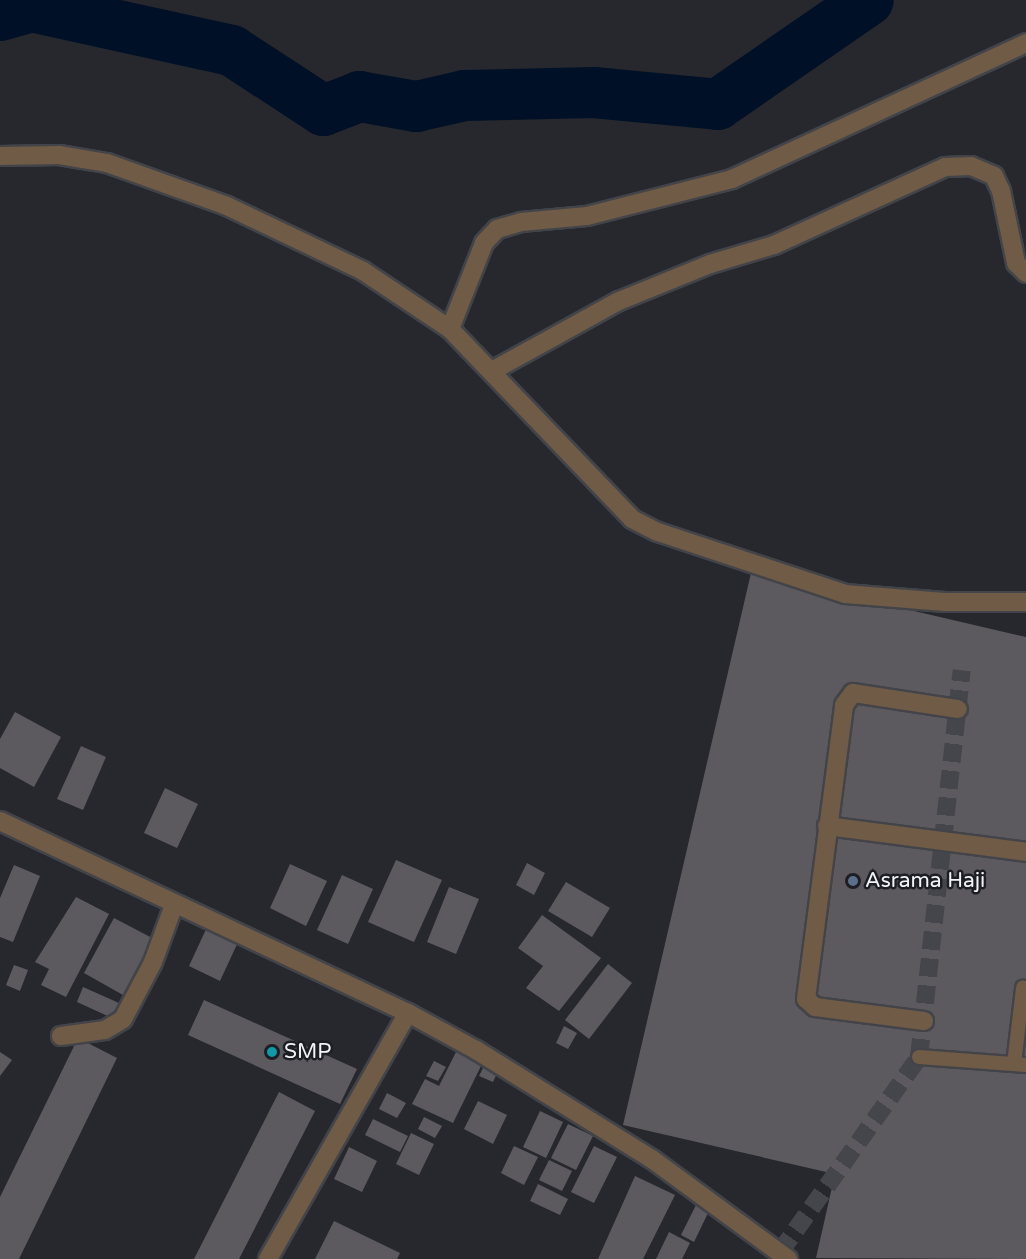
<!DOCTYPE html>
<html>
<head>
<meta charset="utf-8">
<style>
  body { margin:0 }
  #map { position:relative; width:1026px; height:1259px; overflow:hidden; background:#26282d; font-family:"Varela Round",sans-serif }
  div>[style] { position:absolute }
  .river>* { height:51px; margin:-25.5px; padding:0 25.5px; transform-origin:25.5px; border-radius:25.5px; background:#001127 }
  .building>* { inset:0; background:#5d5a5f }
  .street-tunnel>* { height:18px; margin-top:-9px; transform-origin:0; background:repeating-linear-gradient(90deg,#45464b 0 18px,transparent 0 27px) }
  .roads { filter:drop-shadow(2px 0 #434449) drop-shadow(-2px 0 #434449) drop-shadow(0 2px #434449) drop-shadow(0 -2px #434449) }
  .lane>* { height:14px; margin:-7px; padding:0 7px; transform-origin:7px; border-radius:7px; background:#6f5b46 }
  .street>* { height:18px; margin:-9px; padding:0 9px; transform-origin:9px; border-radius:9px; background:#6f5b46 }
  .dots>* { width:16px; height:16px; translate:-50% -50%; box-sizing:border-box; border:3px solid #1c1e23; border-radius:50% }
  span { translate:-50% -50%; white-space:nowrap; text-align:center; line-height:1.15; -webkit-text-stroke:5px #1c1e23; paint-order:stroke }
  .poi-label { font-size:21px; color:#f2f3f7 }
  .left { translate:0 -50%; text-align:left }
</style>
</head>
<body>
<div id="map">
  <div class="river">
    <div style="left:0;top:15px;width:32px;rotate:-16deg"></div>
    <div style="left:31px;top:6px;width:205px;rotate:12.4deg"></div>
    <div style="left:231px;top:50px;width:110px;rotate:33.1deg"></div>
    <div style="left:323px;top:110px;width:39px;rotate:-21deg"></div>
    <div style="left:359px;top:96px;width:58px;rotate:10deg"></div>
    <div style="left:416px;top:106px;width:49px;rotate:-12.9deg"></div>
    <div style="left:464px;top:95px;width:129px;rotate:-1.3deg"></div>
    <div style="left:593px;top:92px;width:125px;rotate:5.5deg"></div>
    <div style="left:717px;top:104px;width:183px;rotate:-34.6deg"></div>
  </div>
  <div class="building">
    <div style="clip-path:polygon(751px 573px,1026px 637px,1026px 1259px,816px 1258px,835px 1174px,623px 1125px)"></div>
    <div style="clip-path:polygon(15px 712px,61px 737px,34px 787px,0 768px,0 739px)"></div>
    <div style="clip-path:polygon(81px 746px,106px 757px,83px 810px,57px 799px)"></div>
    <div style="clip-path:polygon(165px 788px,198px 804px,177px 848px,144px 833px)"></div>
    <div style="clip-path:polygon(396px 860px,442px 880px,414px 942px,368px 922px)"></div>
    <div style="clip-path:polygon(527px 863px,545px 873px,534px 895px,516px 885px)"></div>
    <div style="clip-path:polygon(290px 864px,327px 881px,306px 926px,270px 908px)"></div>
    <div style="clip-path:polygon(14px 865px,40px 876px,13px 942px,0 937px,0 898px)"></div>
    <div style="clip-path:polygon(342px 875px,373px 889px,348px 944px,317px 930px)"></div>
    <div style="clip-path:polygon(566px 882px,610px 908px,592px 937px,548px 911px)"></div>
    <div style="clip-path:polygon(449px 887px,479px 899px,456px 954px,427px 942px)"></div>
    <div style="clip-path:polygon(76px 897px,109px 914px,66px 997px,41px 985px,49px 969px,35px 962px)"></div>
    <div style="clip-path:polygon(542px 915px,601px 958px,559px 1011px,526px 988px,543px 966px,518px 948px)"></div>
    <div style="clip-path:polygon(114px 918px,154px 939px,123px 995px,84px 973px)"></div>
    <div style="clip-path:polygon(208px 925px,239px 940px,220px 981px,189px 966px)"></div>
    <div style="clip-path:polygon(608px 964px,632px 983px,589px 1039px,565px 1020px)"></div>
    <div style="clip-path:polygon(14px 965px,28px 970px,20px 991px,6px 985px)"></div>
    <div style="clip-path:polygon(83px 987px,119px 1003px,112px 1018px,77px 1002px)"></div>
    <div style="clip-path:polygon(204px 1000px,357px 1069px,340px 1104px,188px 1035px)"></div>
    <div style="clip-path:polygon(564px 1026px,577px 1033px,568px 1049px,556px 1043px)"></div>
    <div style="clip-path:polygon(78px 1038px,117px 1058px,19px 1259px,0 1259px,0 1197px)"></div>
    <div style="clip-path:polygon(0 1052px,12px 1060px,0 1076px)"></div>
    <div style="clip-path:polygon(456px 1052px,482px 1064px,453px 1123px,412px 1104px,425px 1079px,439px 1086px)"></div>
    <div style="clip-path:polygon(487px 1060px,500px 1067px,493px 1082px,479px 1076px)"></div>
    <div style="clip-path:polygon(434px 1061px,446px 1067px,438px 1081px,426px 1076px)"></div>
    <div style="clip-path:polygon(279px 1092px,315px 1111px,239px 1259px,194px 1259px)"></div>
    <div style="clip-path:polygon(387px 1093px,406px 1103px,397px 1118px,379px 1109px)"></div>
    <div style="clip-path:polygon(478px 1101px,507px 1115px,493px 1144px,464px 1129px)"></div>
    <div style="clip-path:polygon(540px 1111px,563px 1122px,546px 1158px,523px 1147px)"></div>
    <div style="clip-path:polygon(424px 1117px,442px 1126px,435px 1138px,418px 1129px)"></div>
    <div style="clip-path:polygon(373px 1119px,408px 1136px,400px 1152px,365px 1135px)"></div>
    <div style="clip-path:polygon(568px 1124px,593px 1136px,576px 1170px,551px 1158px)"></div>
    <div style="clip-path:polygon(411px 1133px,434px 1144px,419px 1175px,396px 1164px)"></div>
    <div style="clip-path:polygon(514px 1146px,538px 1157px,524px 1185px,501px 1173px)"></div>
    <div style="clip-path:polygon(594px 1146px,617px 1157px,594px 1203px,571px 1192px)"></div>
    <div style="clip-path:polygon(349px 1147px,377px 1161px,362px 1192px,334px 1179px)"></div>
    <div style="clip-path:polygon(549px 1160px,572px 1171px,562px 1191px,539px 1180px)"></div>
    <div style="clip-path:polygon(635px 1176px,675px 1195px,643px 1259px,598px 1259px)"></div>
    <div style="clip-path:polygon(538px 1184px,568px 1199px,560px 1215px,530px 1201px)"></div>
    <div style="clip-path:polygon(696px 1205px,709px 1211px,694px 1242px,681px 1235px)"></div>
    <div style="clip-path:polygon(334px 1221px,400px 1253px,397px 1259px,315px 1259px)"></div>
    <div style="clip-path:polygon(669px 1232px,690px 1243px,682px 1259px,656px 1259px)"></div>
  </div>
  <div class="street-tunnel">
    <div style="left:780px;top:1252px;width:239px;rotate:-54.5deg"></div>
    <div style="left:919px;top:1057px;width:389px;rotate:-83.7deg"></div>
  </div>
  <div class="roads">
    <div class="lane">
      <div style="left:919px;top:1057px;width:107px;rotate:4.3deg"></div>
      <div style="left:1014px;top:1064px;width:77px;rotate:-83.2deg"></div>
    </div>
    <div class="street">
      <div style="left:0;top:156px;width:59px;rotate:-1deg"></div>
      <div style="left:59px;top:155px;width:49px;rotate:9.5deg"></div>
      <div style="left:107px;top:163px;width:127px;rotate:19.7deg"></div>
      <div style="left:227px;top:206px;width:151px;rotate:25.5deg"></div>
      <div style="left:363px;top:271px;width:105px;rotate:33.7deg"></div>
      <div style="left:450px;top:329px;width:263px;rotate:46.2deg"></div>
      <div style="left:632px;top:519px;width:29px;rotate:27deg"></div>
      <div style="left:658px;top:532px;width:197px;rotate:18.3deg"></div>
      <div style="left:845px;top:594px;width:100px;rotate:4.6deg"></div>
      <div style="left:945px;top:602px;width:81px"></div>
      <div style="left:450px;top:329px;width:92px;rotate:-68.4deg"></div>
      <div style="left:484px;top:243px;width:19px;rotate:-47deg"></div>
      <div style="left:497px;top:229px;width:25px;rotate:-16deg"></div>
      <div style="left:521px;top:222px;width:66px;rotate:-5.2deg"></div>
      <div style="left:587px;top:216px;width:150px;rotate:-14.3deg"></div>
      <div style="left:732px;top:179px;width:324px;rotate:-24.8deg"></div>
      <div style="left:492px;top:371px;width:145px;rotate:-28.9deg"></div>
      <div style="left:619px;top:301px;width:98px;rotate:-22.1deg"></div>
      <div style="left:710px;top:264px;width:67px;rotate:-16.5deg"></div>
      <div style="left:774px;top:245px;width:188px;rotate:-24.5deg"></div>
      <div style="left:945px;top:167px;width:26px;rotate:-2deg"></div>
      <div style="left:971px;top:166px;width:25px;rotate:23deg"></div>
      <div style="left:994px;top:176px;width:17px;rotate:65deg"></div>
      <div style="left:1001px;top:191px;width:74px;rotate:78.2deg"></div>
      <div style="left:1016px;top:263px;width:14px;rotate:45deg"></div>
      <div style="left:0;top:821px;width:451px;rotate:25.2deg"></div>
      <div style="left:408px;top:1013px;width:77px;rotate:28.6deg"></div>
      <div style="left:476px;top:1050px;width:207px;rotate:31.8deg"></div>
      <div style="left:652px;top:1159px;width:169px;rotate:36.3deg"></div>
      <div style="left:827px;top:826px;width:201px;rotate:7.4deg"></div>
      <div style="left:924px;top:1021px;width:110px;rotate:-172.7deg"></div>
      <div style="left:815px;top:1007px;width:12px;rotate:-138deg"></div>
      <div style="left:806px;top:999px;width:296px;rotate:-82.6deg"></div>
      <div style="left:844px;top:705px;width:15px;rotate:-53deg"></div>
      <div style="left:853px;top:693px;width:106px;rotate:8.7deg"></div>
      <div style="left:61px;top:1036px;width:44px;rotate:-7.8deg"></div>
      <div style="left:105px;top:1030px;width:21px;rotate:-31deg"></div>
      <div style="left:123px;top:1019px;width:64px;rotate:-62.2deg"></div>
      <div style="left:153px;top:962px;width:61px;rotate:-69.8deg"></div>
      <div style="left:268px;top:1259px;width:283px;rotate:-60.4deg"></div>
    </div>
  </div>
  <div class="dots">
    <div style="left:853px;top:881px;background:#5c6f8a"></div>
    <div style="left:272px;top:1052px;background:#0f9aa8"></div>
  </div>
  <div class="poi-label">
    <span class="left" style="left:865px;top:881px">Asrama Haji</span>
    <span class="left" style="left:284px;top:1052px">SMP</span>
  </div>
</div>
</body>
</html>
